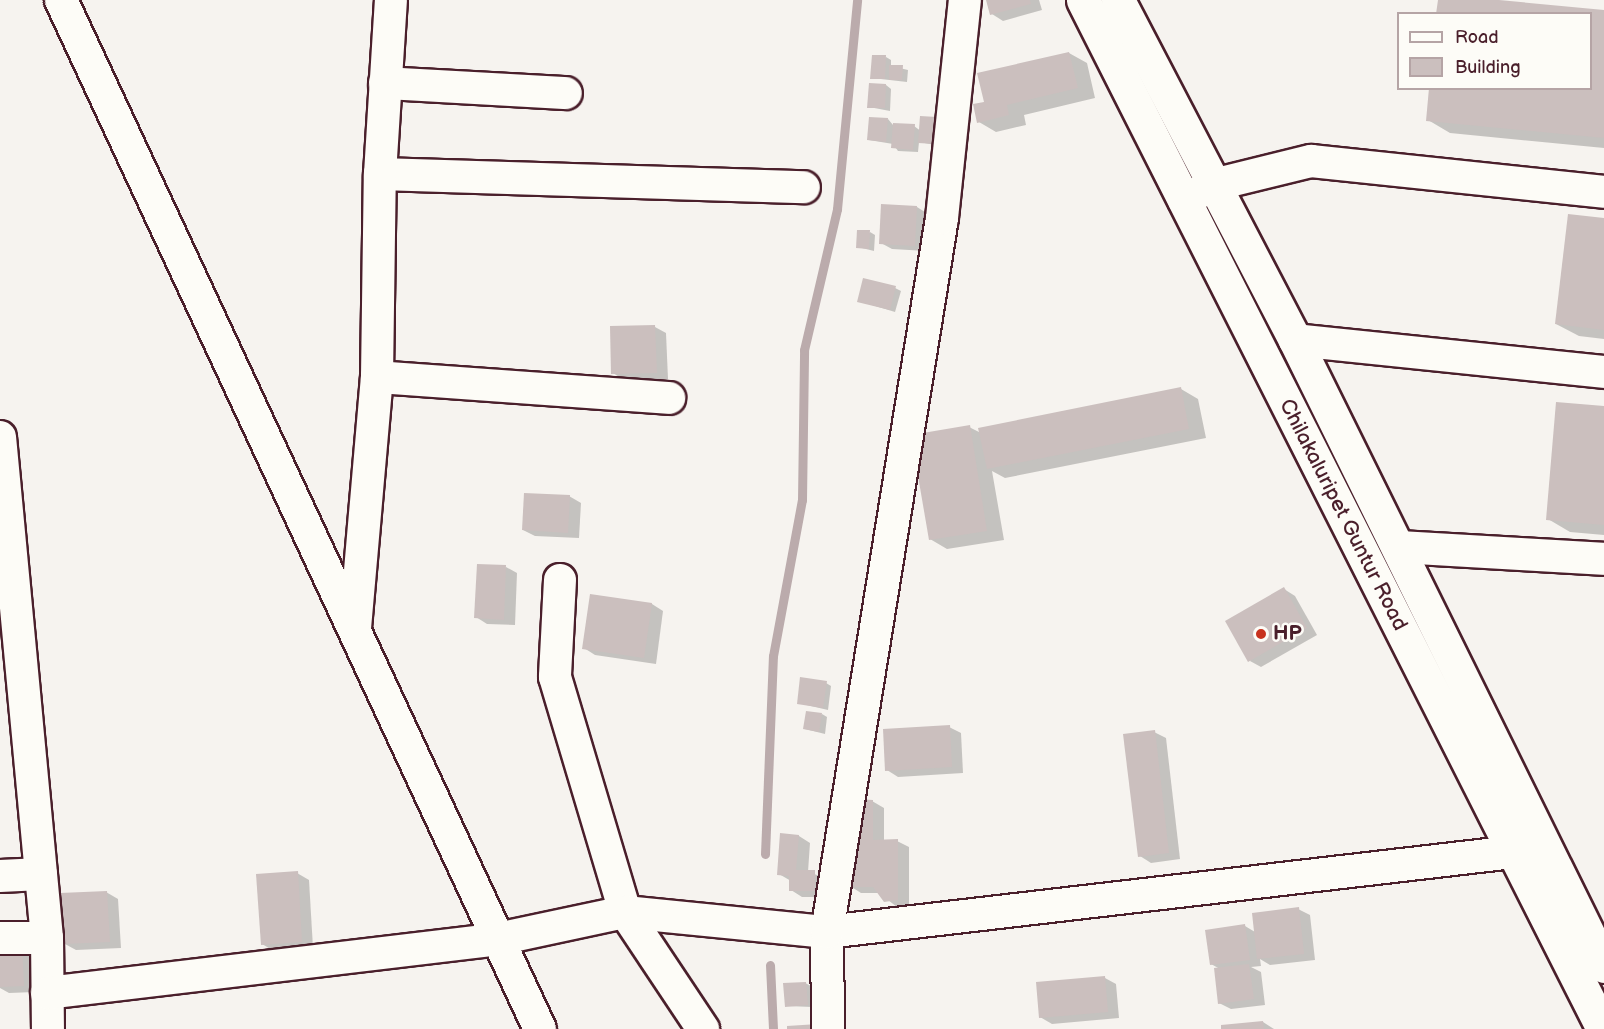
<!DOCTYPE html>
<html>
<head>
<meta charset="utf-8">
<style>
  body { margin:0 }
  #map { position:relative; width:1604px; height:1029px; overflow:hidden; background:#f6f3ef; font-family:"Balsamiq Sans",sans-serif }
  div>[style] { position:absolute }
  .shadow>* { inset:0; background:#0003 }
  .stream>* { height:9px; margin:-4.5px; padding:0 4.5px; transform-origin:4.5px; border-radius:4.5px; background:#bbabac }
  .building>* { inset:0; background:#cbbfbe }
  .roads { filter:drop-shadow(2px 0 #4a1f2b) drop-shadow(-2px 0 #4a1f2b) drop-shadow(0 2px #4a1f2b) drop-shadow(0 -2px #4a1f2b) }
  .minor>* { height:32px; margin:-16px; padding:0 16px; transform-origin:16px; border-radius:16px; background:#fdfcf7 }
  .highway>* { height:33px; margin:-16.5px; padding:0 16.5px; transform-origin:16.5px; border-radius:16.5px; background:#fdfcf7 }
  .dots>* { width:16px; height:16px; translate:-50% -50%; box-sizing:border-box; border:3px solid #fdfcf7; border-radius:50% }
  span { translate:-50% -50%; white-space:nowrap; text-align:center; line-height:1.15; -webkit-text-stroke:5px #fdfcf7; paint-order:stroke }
  .street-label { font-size:21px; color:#4a1f2b }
  .poi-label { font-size:21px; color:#4a1f2b; font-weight:700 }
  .left { translate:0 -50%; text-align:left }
  .legend { position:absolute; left:1397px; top:12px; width:195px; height:78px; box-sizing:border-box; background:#fdfcf7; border:2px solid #b5a4a5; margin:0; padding:8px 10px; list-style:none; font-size:18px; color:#4a1f2b }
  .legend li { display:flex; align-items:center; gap:12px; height:30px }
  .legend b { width:30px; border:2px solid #b5a4a5 }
</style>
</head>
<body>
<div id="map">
  <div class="shadow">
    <div style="clip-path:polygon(987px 0,1039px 0,1042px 10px,1003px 21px,992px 14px)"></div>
    <div style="clip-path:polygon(1439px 0,1484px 0,1604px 12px,1604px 148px,1450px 133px,1428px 120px,1590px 88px,1590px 14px)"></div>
    <div style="clip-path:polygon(1069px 53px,1087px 63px,1095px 98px,1024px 115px,1026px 125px,996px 132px,979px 122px,986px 103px)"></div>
    <div style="clip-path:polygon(886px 57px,891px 60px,891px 66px,908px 70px,907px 82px,872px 78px)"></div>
    <div style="clip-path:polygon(886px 85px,891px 89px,890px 111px,869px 107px)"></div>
    <div style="clip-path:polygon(888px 119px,893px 125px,914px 126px,941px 146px,919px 142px,918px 152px,898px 151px,893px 144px,869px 140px)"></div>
    <div style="clip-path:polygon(917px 207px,928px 214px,926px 251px,892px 249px,881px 243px)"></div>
    <div style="clip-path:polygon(1604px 220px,1604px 339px,1579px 336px,1556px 324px)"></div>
    <div style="clip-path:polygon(870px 232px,875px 235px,874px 251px,858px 247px)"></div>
    <div style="clip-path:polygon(895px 288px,901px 291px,895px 312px,859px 301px)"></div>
    <div style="clip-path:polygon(655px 327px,666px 333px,668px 379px,624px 380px,613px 373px)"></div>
    <div style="clip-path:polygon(1181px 389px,1198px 399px,1206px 438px,1005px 478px,992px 471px,1004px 540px,947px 549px,930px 539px,969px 427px,981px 433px)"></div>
    <div style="clip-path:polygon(1604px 408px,1604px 535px,1570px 532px,1548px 519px)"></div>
    <div style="clip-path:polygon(569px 496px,581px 503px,579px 538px,535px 536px,523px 530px)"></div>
    <div style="clip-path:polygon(506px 567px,517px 573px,515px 625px,487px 624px,476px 617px)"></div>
    <div style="clip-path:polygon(1284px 589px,1295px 596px,1317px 635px,1261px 667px,1250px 661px)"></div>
    <div style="clip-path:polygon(591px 595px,652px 604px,663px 611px,656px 664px,595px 655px,584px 648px)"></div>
    <div style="clip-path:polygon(826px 683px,831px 686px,828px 710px,798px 703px)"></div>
    <div style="clip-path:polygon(822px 714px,827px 717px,825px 734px,805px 729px)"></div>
    <div style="clip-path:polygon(949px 727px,961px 733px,963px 773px,898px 777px,887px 770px)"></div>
    <div style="clip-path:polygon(1154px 732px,1166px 738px,1180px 859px,1151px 863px,1140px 856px)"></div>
    <div style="clip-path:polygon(872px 801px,884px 808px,884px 841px,897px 841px,909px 847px,909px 906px,897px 907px,879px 893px,861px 893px,850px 886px)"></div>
    <div style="clip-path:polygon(782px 835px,799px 836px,810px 843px,808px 872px,826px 878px,826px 897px,802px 897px,791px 890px,791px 881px,779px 874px)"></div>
    <div style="clip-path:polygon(297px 873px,309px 880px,313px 948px,274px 951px,262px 944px)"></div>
    <div style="clip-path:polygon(106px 892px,118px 899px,121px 948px,76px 950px,65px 944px)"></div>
    <div style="clip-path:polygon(1298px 909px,1310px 915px,1315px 960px,1270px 965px,1260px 959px,1261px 966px,1251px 967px,1261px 972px,1265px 1005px,1231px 1009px,1219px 1003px,1220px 969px,1211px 964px,1245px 926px,1255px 932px)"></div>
    <div style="clip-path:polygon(0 948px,33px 953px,35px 992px,9px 993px,0 988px)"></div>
    <div style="clip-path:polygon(1105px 978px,1116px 984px,1119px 1018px,1052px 1024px,1040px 1017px)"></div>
    <div style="clip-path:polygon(805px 983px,811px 986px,812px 1007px,787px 1006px)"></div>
    <div style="clip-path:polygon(1263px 1022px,1274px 1029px,1222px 1029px)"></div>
  </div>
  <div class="stream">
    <div style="left:765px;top:854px;width:198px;rotate:-87.7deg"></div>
    <div style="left:773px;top:656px;width:159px;rotate:-79.5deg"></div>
    <div style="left:802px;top:500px;width:150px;rotate:-89.2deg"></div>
    <div style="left:804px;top:350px;width:145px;rotate:-76.8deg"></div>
    <div style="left:837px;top:209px;width:210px;rotate:-84.5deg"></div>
    <div style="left:770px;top:965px;width:64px;rotate:87.3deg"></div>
  </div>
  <div class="building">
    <div style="clip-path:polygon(986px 0,1030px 0,1031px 4px,990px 15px)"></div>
    <div style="clip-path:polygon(1438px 0,1499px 0,1604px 10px,1604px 138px,1426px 121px,1429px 88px,1590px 88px,1590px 14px,1436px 14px)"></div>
    <div style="clip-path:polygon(1069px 52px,1078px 88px,1007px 105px,1009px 115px,977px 123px,973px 104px,984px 102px,977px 73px)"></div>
    <div style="clip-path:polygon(872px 55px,886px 55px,885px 79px,870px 79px)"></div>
    <div style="clip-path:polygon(889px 65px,903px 65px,902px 80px,889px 80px)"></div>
    <div style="clip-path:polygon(869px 83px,886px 84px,885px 108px,867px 108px)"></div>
    <div style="clip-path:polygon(920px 116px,937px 117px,936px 144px,918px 143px)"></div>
    <div style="clip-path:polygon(869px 117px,888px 118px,886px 142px,867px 140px)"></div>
    <div style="clip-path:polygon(893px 123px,915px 124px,913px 150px,891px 148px)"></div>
    <div style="clip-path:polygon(881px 204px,917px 206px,915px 246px,879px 244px)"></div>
    <div style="clip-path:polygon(1568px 214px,1604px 218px,1604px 330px,1555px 324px)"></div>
    <div style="clip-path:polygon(857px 230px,870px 230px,869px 249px,856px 248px)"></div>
    <div style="clip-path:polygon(863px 278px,896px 286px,890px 310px,857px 302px)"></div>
    <div style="clip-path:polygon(655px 325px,657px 373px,611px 374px,610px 326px)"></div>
    <div style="clip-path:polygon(1181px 387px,1189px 429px,987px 469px,978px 428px)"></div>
    <div style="clip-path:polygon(1556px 402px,1604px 406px,1604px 525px,1546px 520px)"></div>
    <div style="clip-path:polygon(970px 425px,987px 531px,929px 540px,911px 435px)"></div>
    <div style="clip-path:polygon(524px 493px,570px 495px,568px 533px,522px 530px)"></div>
    <div style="clip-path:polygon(477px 564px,506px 565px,504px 620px,474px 618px)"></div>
    <div style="clip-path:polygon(1284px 587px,1307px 628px,1248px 662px,1225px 621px)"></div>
    <div style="clip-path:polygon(590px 594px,652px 603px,644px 658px,582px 649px)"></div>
    <div style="clip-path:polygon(800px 677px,827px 681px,823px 708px,797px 704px)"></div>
    <div style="clip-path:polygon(806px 711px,822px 713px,819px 732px,803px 729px)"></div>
    <div style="clip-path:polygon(950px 725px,952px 767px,885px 771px,883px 729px)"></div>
    <div style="clip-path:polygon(1155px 730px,1169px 853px,1138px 857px,1123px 734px)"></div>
    <div style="clip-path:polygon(856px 799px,873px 800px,873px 840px,898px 839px,898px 900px,884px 902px,873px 887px,848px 887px)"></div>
    <div style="clip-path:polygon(780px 833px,799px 835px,796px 870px,815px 870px,815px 891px,789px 891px,789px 876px,777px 875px)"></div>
    <div style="clip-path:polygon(298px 871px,302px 942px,261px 945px,256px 874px)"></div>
    <div style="clip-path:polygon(107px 891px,110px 942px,63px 944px,60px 893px)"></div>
    <div style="clip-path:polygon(1299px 907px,1304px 954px,1257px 959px,1252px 913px)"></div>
    <div style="clip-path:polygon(1245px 924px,1250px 960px,1210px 965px,1205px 930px)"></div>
    <div style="clip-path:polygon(22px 945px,24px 986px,0 987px,0 946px)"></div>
    <div style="clip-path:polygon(1249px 964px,1254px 999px,1218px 1004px,1214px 968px)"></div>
    <div style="clip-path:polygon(1105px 976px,1108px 1012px,1039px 1018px,1036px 982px)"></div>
    <div style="clip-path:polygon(806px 982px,808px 1005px,785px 1007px,783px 983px)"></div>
    <div style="clip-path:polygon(1263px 1021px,1264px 1029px,1221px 1029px,1221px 1025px)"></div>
    <div style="clip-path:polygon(818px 1024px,818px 1029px,787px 1029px,787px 1026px)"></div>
  </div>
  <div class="roads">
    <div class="minor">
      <div style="left:61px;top:0;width:1135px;rotate:65.04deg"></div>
      <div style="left:385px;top:83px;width:181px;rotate:3.2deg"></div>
      <div style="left:380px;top:174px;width:424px;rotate:1.8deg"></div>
      <div style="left:1184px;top:200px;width:33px;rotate:-27deg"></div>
      <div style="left:1213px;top:185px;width:101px;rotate:-13.8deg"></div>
      <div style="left:1311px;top:161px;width:295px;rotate:6deg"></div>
      <div style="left:1295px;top:340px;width:311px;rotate:5.9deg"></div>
      <div style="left:377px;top:377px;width:293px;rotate:4.1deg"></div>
      <div style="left:0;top:437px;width:503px;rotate:84.64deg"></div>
      <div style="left:47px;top:938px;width:91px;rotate:89.4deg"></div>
      <div style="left:1398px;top:547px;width:206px;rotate:3.3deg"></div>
      <div style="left:560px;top:580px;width:97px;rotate:93deg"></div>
      <div style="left:555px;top:677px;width:245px;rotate:73.4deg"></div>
      <div style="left:625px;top:912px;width:141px;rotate:56.3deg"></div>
      <div style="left:355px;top:628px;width:252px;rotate:-85deg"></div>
      <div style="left:377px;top:377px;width:203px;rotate:-89.2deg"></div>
      <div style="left:380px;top:174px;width:174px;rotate:-86.4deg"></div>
      <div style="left:0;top:876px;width:41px;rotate:-2.8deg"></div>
      <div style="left:0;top:938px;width:47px"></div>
      <div style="left:47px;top:993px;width:454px;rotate:-6.8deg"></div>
      <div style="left:498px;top:939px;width:130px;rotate:-12deg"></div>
      <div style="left:625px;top:912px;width:203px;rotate:5.7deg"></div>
      <div style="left:827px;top:932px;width:691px;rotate:-6.65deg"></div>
      <div style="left:828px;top:1029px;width:97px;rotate:-90.6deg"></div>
      <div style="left:827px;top:932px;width:723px;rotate:-80.85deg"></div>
      <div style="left:942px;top:218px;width:219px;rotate:-84deg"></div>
    </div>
    <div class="highway">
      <div style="left:1083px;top:0;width:1153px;rotate:63.19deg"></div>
      <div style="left:1118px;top:0;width:383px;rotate:62.5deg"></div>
      <div style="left:1295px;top:340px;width:698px;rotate:63.73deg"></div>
    </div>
  </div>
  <div class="dots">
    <div style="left:1261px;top:634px;background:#c8321e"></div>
  </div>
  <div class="street-label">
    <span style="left:1343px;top:515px;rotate:63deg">Chilakaluripet Guntur Road</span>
  </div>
  <div class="poi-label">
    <span class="left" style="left:1273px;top:634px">HP</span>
  </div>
  <ul class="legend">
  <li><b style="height:8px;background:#fdfcf7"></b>Road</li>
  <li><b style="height:16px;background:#cbbfbe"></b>Building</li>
  </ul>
</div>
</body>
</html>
